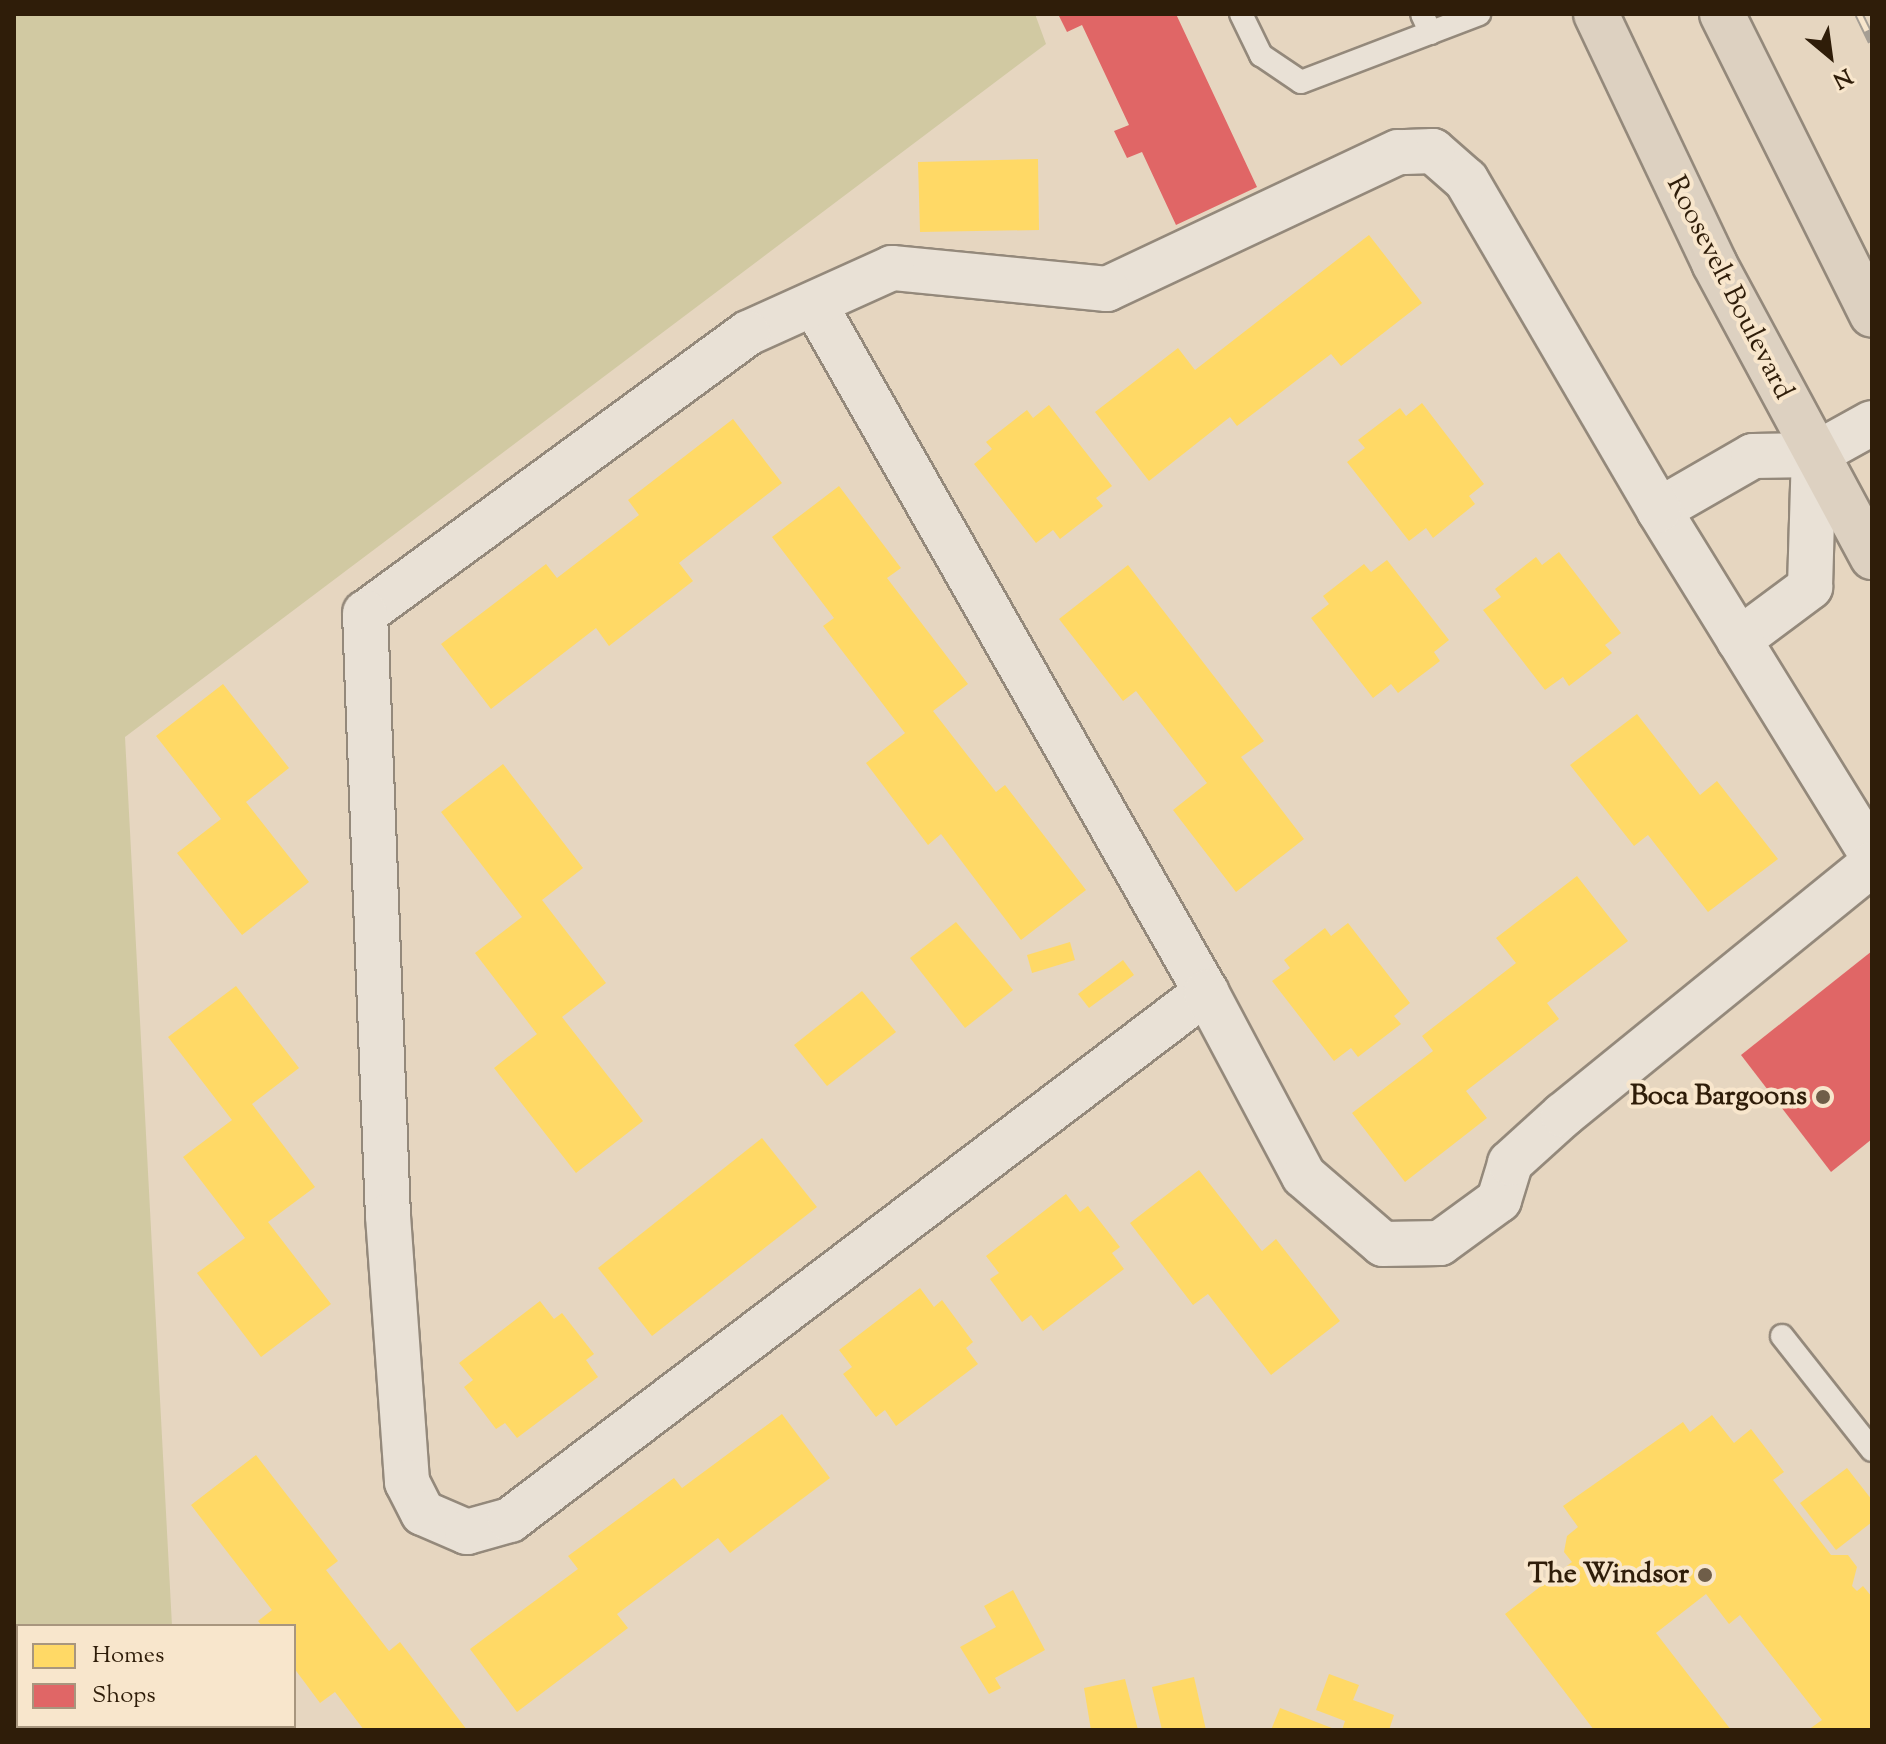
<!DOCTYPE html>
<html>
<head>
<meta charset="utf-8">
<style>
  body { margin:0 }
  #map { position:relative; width:1886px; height:1744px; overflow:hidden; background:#e6d6c0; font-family:"Sorts Mill Goudy",serif }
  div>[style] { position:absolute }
  .green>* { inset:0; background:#d1c9a2 }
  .homes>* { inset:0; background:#ffd966 }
  .shops>* { inset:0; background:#e06666 }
  .roads { filter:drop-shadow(2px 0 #94897b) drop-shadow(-2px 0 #94897b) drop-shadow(0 2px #94897b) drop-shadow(0 -2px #94897b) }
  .service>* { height:22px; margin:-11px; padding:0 11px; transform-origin:11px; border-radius:11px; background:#e9e1d6 }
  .minor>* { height:44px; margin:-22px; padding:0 22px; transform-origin:22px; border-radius:22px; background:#e9e1d6 }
  .trunk>* { height:44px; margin:-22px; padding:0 22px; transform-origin:22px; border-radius:22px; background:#ddd1c1 }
  .rail>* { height:9px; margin-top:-4.5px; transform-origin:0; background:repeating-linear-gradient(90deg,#f8e6cc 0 18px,#a59e94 0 36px); box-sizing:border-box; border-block:2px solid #a59e94 }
  .dots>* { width:22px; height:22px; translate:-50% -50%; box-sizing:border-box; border:4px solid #f8e6cc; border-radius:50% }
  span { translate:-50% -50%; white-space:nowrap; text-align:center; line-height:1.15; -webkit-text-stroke:8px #f8e6cc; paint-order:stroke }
  .street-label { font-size:28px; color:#2f1d09 }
  .poi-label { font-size:28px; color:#2f1d09; font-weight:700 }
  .right { translate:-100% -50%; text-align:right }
  .frame { position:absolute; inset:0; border:16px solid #2f1d09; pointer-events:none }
  .legend { position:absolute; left:16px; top:1624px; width:280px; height:104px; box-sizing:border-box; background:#f8e6cc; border:2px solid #a8967e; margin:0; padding:10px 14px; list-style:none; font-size:24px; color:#2f1d09 }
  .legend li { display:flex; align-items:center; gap:16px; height:40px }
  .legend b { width:40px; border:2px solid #a8967e }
  .north { position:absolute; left:1790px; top:16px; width:80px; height:80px; -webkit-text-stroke:6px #f8e6cc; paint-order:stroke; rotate:151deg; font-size:22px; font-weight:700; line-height:32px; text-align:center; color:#2f1d09 }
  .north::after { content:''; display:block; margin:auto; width:28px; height:36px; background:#2f1d09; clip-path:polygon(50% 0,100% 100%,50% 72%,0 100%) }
</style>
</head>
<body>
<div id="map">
  <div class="green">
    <div style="clip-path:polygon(14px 14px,1035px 14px,1046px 44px,125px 737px,172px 1626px,18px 1626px,18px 1726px,174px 1730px,14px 1730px)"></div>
  </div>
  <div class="homes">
    <div style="clip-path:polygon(1038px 159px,1039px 230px,920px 232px,918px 162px)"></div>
    <div style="clip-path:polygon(1369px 235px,1422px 303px,1341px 366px,1331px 354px,1237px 426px,1230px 417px,1149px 481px,1095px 412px,1178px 348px,1195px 370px)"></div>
    <div style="clip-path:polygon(1422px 403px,1484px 484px,1469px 496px,1475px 504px,1433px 538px,1426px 528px,1409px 541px,1347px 462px,1365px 448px,1358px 440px,1400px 408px,1406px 416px)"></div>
    <div style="clip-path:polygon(1049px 405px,1112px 486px,1096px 498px,1103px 506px,1060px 539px,1053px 530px,1036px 543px,974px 464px,992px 449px,986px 442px,1027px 410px,1033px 418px)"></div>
    <div style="clip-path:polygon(733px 419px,782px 483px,679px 563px,693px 581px,609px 646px,596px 628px,491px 709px,441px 644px,546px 564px,557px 578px,639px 515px,628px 500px)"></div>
    <div style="clip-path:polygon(839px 486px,901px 568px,887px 578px,968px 684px,933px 711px,996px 792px,1005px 785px,1086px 890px,1021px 940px,941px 834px,928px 845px,866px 763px,905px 733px,823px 626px,834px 618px,772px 537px)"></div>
    <div style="clip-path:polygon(1559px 552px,1621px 633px,1605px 645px,1612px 653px,1569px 686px,1563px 677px,1545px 690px,1483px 610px,1501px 597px,1495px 589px,1536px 557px,1542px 565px)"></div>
    <div style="clip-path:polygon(1387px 560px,1449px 640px,1434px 652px,1440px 661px,1398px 693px,1391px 684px,1373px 698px,1311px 618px,1329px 604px,1323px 596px,1364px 564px,1371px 572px)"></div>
    <div style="clip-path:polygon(1128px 565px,1264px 741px,1241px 757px,1304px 839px,1236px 892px,1173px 810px,1207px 783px,1136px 691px,1123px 701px,1059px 619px)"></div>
    <div style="clip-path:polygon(223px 684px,289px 768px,246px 802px,309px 882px,242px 935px,177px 853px,221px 819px,156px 736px)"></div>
    <div style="clip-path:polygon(1637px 714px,1700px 795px,1717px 781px,1778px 859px,1708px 912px,1648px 835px,1634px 846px,1570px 765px)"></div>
    <div style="clip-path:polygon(503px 764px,583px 868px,542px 900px,606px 983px,562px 1017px,643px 1121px,576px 1173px,494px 1068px,537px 1034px,475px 953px,522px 917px,441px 812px)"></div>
    <div style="clip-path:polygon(1577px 876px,1628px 941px,1547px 1003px,1559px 1019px,1466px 1091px,1487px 1118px,1405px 1182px,1352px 1113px,1433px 1051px,1422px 1036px,1516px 963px,1496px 938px)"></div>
    <div style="clip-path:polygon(956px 922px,1013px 990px,965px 1028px,910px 958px)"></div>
    <div style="clip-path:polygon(1348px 923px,1410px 1003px,1394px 1016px,1401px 1024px,1358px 1057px,1351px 1048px,1334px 1061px,1272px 981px,1290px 968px,1284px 960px,1325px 928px,1331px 936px)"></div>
    <div style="clip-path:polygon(1070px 942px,1075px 960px,1032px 973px,1027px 955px)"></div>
    <div style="clip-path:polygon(1123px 960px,1134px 975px,1089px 1008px,1078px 994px)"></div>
    <div style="clip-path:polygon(236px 986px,299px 1068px,252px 1104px,315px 1187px,268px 1222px,331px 1304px,261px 1357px,197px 1273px,245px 1238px,183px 1157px,232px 1120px,168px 1037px)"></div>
    <div style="clip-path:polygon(862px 991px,896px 1032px,827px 1086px,794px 1045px)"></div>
    <div style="clip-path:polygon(762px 1138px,817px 1207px,652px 1336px,598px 1268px)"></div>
    <div style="clip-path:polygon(1199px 1170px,1262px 1251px,1276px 1239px,1340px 1321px,1271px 1375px,1208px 1294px,1193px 1305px,1130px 1223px)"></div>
    <div style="clip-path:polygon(1066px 1194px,1080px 1212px,1088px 1206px,1120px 1247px,1112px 1253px,1124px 1269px,1043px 1331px,1031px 1315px,1022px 1322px,990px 1279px,999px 1273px,986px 1256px)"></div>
    <div style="clip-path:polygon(920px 1288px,934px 1307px,942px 1300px,973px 1342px,966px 1348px,978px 1364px,896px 1426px,885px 1410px,876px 1417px,843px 1374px,852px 1367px,839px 1350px)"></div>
    <div style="clip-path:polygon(540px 1301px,554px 1319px,562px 1313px,594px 1354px,586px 1360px,598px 1377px,517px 1438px,505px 1423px,496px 1429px,464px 1387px,473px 1380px,459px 1363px)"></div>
    <div style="clip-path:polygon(782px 1414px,830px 1478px,730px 1553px,718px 1538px,617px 1614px,628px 1628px,517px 1712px,470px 1649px,578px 1569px,568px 1556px,674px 1478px,682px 1488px)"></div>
    <div style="clip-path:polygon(1712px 1415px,1734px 1443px,1751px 1429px,1784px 1472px,1773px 1480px,1831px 1555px,1848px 1555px,1857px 1567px,1852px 1586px,1857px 1591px,1863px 1586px,1872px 1597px,1872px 1730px,1808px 1730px,1822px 1720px,1740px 1615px,1729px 1624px,1706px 1594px,1656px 1633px,1731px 1730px,1594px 1730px,1505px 1614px,1572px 1562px,1564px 1552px,1567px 1536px,1578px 1527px,1563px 1506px,1683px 1422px,1690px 1432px)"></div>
    <div style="clip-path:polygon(256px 1455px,338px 1561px,326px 1570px,389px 1651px,400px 1642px,467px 1730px,364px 1730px,335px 1692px,320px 1703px,294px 1668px,294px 1626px,262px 1626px,258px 1621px,272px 1610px,191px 1505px)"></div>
    <div style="clip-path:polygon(1847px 1468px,1872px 1500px,1872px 1522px,1836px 1550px,1800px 1503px)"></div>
    <div style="clip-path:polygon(1013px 1590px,1045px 1650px,995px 1678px,1001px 1688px,989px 1694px,960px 1647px,996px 1627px,984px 1606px)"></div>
    <div style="clip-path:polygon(1329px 1674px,1359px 1685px,1353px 1700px,1394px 1715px,1389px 1730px,1342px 1730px,1345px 1721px,1316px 1710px)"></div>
    <div style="clip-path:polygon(1194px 1677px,1206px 1730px,1162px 1730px,1152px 1687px)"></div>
    <div style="clip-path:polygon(1125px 1679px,1138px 1730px,1091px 1730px,1084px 1688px)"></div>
    <div style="clip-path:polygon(1280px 1708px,1337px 1730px,1271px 1730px)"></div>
  </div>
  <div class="shops">
    <div style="clip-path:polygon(1058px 14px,1176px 14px,1257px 187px,1176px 225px,1142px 152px,1127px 158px,1114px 131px,1129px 125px,1082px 25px,1067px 32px)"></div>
    <div style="clip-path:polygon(1872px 951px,1872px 1139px,1831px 1172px,1741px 1055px)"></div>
  </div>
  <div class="roads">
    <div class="service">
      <div style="left:1241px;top:14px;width:46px;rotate:64deg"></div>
      <div style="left:1261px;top:55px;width:48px;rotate:34deg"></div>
      <div style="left:1301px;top:82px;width:191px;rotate:-20.9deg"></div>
      <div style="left:1422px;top:14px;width:21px;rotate:65deg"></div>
      <div style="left:1782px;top:1336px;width:145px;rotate:51.7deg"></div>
    </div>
    <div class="minor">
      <div style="left:815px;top:305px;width:790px;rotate:60.35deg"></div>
      <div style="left:1659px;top:510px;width:108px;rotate:-29.9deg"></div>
      <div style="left:1753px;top:456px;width:61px;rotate:-0.9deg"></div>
      <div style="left:1814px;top:455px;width:66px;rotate:-28.9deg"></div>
      <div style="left:1739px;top:640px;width:89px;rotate:-36.7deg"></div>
      <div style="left:1810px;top:587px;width:132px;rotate:-88.3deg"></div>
      <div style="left:1872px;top:855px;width:405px;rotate:-121.7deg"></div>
      <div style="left:1659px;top:510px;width:382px;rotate:-120.3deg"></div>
      <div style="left:1466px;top:180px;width:44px;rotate:-138.7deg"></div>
      <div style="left:1433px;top:151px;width:35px;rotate:178deg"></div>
      <div style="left:1398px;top:152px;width:322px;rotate:154.8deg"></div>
      <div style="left:1107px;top:289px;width:216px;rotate:-174.4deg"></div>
      <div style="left:892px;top:268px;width:158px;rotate:155.7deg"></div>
      <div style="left:748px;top:333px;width:474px;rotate:143.8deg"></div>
      <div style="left:365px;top:613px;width:603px;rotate:87.82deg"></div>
      <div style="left:388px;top:1216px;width:267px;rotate:85.9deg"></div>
      <div style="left:407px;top:1482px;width:35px;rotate:63deg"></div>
      <div style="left:423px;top:1513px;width:48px;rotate:23.4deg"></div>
      <div style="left:467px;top:1532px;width:45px;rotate:-15.6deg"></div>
      <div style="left:510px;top:1520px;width:874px;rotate:-37.18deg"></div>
      <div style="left:1206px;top:992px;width:208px;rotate:62deg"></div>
      <div style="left:1304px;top:1176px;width:104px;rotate:40.7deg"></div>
      <div style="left:1383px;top:1244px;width:57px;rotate:-1deg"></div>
      <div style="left:1440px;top:1243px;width:73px;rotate:-36.1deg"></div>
      <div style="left:1499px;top:1200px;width:39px;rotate:-73deg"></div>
      <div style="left:1510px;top:1163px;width:72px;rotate:-42.2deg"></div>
      <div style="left:1563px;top:1115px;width:398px;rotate:-39.1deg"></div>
    </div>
    <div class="trunk">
      <div style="left:1596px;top:14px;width:276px;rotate:64.6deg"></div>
      <div style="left:1714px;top:263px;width:334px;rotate:61.7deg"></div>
      <div style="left:1722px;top:14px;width:336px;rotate:63.5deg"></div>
    </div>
  </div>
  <div class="rail">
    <div style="left:1859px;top:14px;width:30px;rotate:64deg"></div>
  </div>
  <div class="dots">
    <div style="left:1823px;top:1097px;background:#6f5e49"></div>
    <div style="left:1705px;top:1575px;background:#6f5e49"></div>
  </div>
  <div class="street-label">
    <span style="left:1729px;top:288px;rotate:63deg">Roosevelt Boulevard</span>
  </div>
  <div class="poi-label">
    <span class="right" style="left:1807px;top:1097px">Boca Bargoons</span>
    <span class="right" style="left:1689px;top:1575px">The Windsor</span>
  </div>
  <div class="frame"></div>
  <ul class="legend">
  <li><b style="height:22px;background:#ffd966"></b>Homes</li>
  <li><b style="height:22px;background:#e06666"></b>Shops</li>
  </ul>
  <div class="north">N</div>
</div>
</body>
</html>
